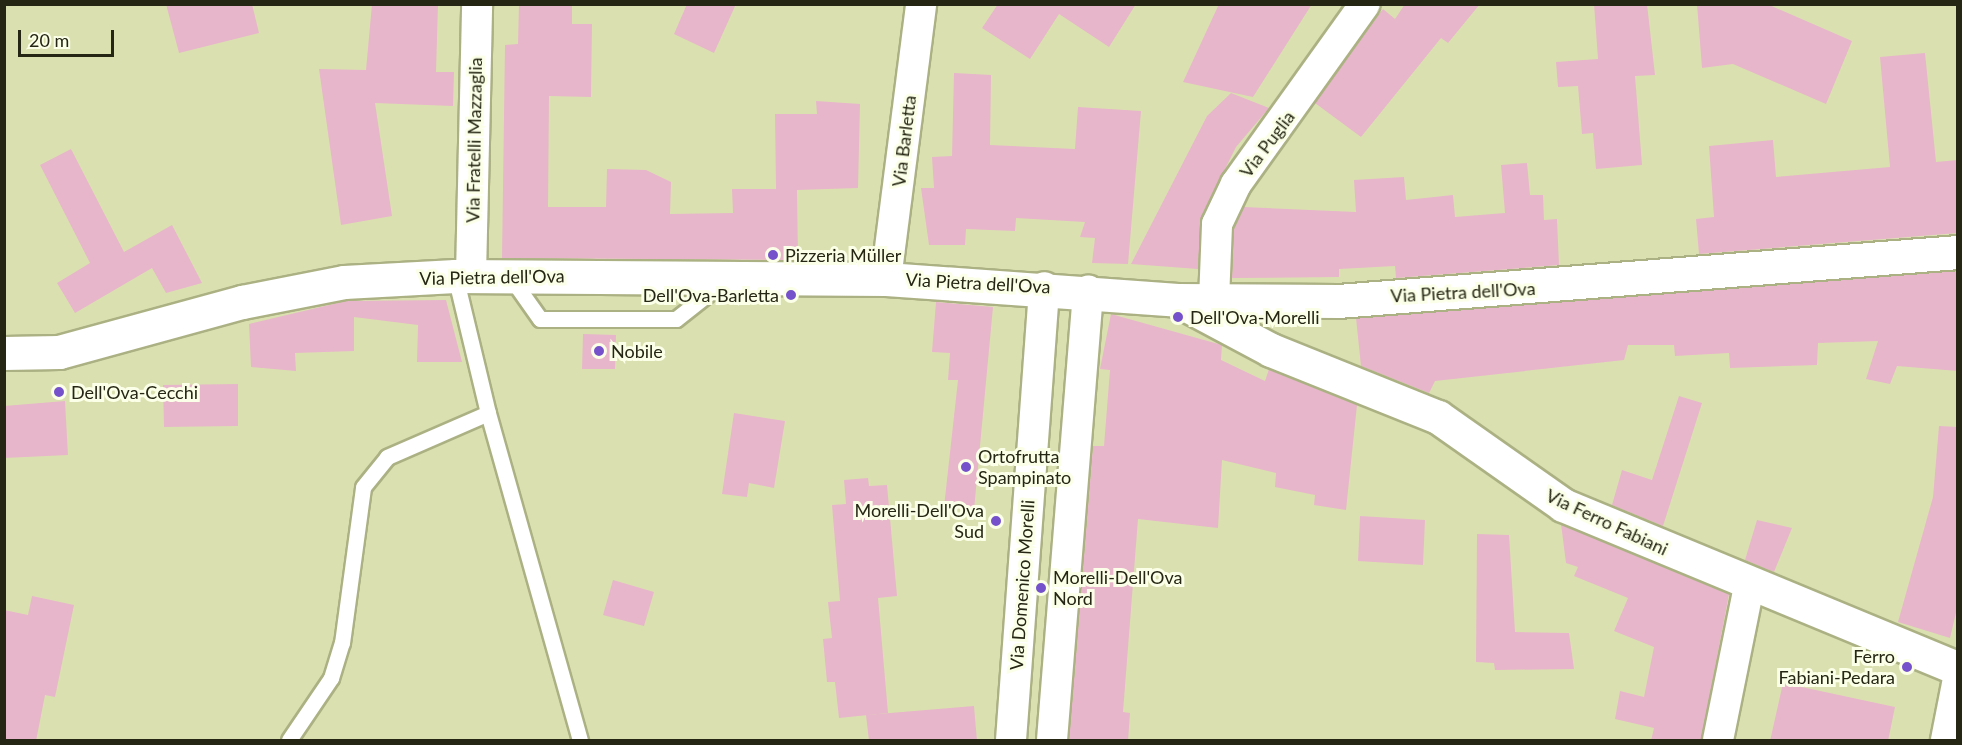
<!DOCTYPE html>
<html>
<head>
<meta charset="utf-8">
<style>
  body { margin:0 }
  #map { position:relative; width:1962px; height:745px; overflow:hidden; background:#dbe0b1; font-family:Lato,sans-serif }
  div>[style] { position:absolute }
  .building>* { inset:0; background:#e7b6ca }
  .roads { filter:drop-shadow(2px 0 #acb183) drop-shadow(-2px 0 #acb183) drop-shadow(0 2px #acb183) drop-shadow(0 -2px #acb183) }
  .service>* { height:15px; margin:-7.5px; padding:0 7.5px; transform-origin:7.5px; border-radius:7.5px; background:#fff }
  .minor>* { height:30px; margin:-15px; padding:0 15px; transform-origin:15px; border-radius:15px; background:#fff }
  .secondary>* { height:33px; margin:-16.5px; padding:0 16.5px; transform-origin:16.5px; border-radius:16.5px; background:#fff }
  .dots>* { width:16px; height:16px; translate:-50% -50%; box-sizing:border-box; border:3px solid #fcffe7; border-radius:50% }
  span { translate:-50% -50%; white-space:nowrap; text-align:center; line-height:1.15; -webkit-text-stroke:6px #fcffe7; paint-order:stroke }
  .street-label { font-size:18px; color:#252714 }
  .poi-label { font-size:18px; color:#252714 }
  .left { translate:0 -50%; text-align:left }
  .right { translate:-100% -50%; text-align:right }
  .frame { position:absolute; inset:0; border:6px solid #252714; pointer-events:none }
  .scale { position:absolute; left:18px; top:30px; width:96px; height:27px; box-sizing:border-box; border:3px solid #252714; border-top:0; padding-left:8px; font-size:18px; line-height:21px; white-space:nowrap; color:#252714; -webkit-text-stroke:4px #fcffe7; paint-order:stroke }
</style>
</head>
<body>
<div id="map">
  <div class="building">
    <div style="clip-path:polygon(166px 4px,252px 4px,259px 33px,179px 53px)"></div>
    <div style="clip-path:polygon(372px 4px,438px 4px,436px 72px,454px 72px,453px 106px,375px 103px,392px 216px,341px 225px,319px 69px,366px 70px)"></div>
    <div style="clip-path:polygon(519px 4px,572px 4px,572px 24px,592px 24px,591px 97px,549px 96px,548px 207px,606px 207px,607px 169px,646px 170px,671px 182px,670px 214px,733px 213px,732px 189px,776px 189px,775px 114px,817px 114px,816px 101px,860px 104px,858px 188px,797px 190px,798px 260px,502px 258px,505px 45px,518px 44px)"></div>
    <div style="clip-path:polygon(687px 4px,736px 4px,714px 53px,674px 34px)"></div>
    <div style="clip-path:polygon(998px 4px,1136px 4px,1109px 47px,1059px 14px,1030px 59px,982px 28px)"></div>
    <div style="clip-path:polygon(1219px 4px,1312px 4px,1253px 97px,1183px 82px)"></div>
    <div style="clip-path:polygon(1405px 4px,1480px 4px,1448px 43px,1441px 38px,1361px 137px,1315px 103px,1383px 9px,1395px 19px)"></div>
    <div style="clip-path:polygon(1594px 4px,1647px 4px,1655px 75px,1635px 76px,1642px 165px,1596px 169px,1593px 133px,1582px 134px,1578px 86px,1558px 87px,1556px 62px,1598px 59px)"></div>
    <div style="clip-path:polygon(1697px 4px,1767px 4px,1852px 41px,1826px 104px,1733px 64px,1702px 68px)"></div>
    <div style="clip-path:polygon(1925px 53px,1936px 162px,1958px 160px,1958px 233px,1699px 254px,1696px 219px,1714px 217px,1709px 146px,1773px 140px,1776px 177px,1890px 167px,1880px 57px)"></div>
    <div style="clip-path:polygon(954px 73px,991px 75px,990px 145px,1075px 149px,1078px 107px,1141px 111px,1128px 264px,1092px 263px,1095px 238px,1080px 237px,1085px 222px,1016px 218px,1015px 231px,966px 229px,965px 245px,929px 245px,921px 188px,934px 188px,932px 157px,952px 156px)"></div>
    <div style="clip-path:polygon(1231px 93px,1269px 108px,1236px 147px,1201px 217px,1198px 269px,1131px 264px,1207px 116px)"></div>
    <div style="clip-path:polygon(71px 149px,124px 252px,172px 225px,202px 283px,166px 293px,152px 268px,75px 313px,57px 283px,90px 263px,40px 165px)"></div>
    <div style="clip-path:polygon(1527px 163px,1530px 195px,1543px 195px,1544px 220px,1557px 219px,1559px 265px,1396px 278px,1395px 266px,1339px 269px,1339px 277px,1232px 278px,1234px 228px,1244px 207px,1356px 212px,1354px 180px,1404px 177px,1406px 200px,1453px 195px,1455px 217px,1505px 213px,1501px 165px)"></div>
    <div style="clip-path:polygon(1958px 271px,1958px 371px,1897px 366px,1890px 384px,1866px 379px,1878px 341px,1818px 343px,1817px 365px,1730px 368px,1729px 353px,1675px 356px,1674px 345px,1628px 345px,1624px 360px,1435px 381px,1429px 393px,1361px 366px,1356px 318px)"></div>
    <div style="clip-path:polygon(446px 300px,462px 362px,417px 362px,418px 325px,354px 317px,354px 351px,295px 353px,296px 371px,251px 367px,249px 324px,346px 301px)"></div>
    <div style="clip-path:polygon(936px 302px,993px 307px,974px 510px,944px 507px,958px 380px,948px 380px,950px 353px,932px 352px)"></div>
    <div style="clip-path:polygon(1111px 314px,1222px 345px,1221px 360px,1265px 381px,1269px 369px,1357px 405px,1346px 510px,1314px 505px,1315px 495px,1275px 487px,1276px 473px,1222px 460px,1218px 528px,1138px 519px,1123px 712px,1130px 713px,1128px 741px,1069px 741px,1093px 446px,1104px 446px,1110px 370px,1100px 369px)"></div>
    <div style="clip-path:polygon(583px 334px,616px 335px,615px 369px,582px 369px)"></div>
    <div style="clip-path:polygon(238px 384px,238px 426px,164px 427px,163px 385px)"></div>
    <div style="clip-path:polygon(1679px 396px,1702px 403px,1663px 526px,1612px 505px,1622px 470px,1652px 480px)"></div>
    <div style="clip-path:polygon(65px 401px,68px 455px,4px 458px,4px 406px)"></div>
    <div style="clip-path:polygon(734px 413px,785px 421px,774px 488px,749px 483px,747px 497px,722px 494px)"></div>
    <div style="clip-path:polygon(1939px 426px,1958px 427px,1958px 604px,1950px 638px,1898px 622px,1933px 497px)"></div>
    <div style="clip-path:polygon(868px 478px,869px 486px,887px 485px,897px 596px,878px 598px,888px 713px,839px 718px,835px 682px,827px 682px,823px 639px,832px 638px,828px 602px,840px 601px,832px 505px,846px 504px,844px 480px)"></div>
    <div style="clip-path:polygon(1360px 516px,1425px 520px,1423px 565px,1358px 561px)"></div>
    <div style="clip-path:polygon(1757px 520px,1792px 528px,1774px 572px,1745px 560px)"></div>
    <div style="clip-path:polygon(1561px 524px,1729px 594px,1701px 741px,1651px 741px,1654px 728px,1615px 719px,1620px 691px,1644px 697px,1654px 647px,1614px 631px,1628px 598px,1574px 576px,1578px 567px,1566px 563px)"></div>
    <div style="clip-path:polygon(1477px 534px,1509px 535px,1515px 632px,1569px 633px,1574px 669px,1495px 670px,1494px 663px,1476px 662px)"></div>
    <div style="clip-path:polygon(613px 580px,654px 592px,644px 626px,603px 615px)"></div>
    <div style="clip-path:polygon(32px 596px,74px 605px,55px 697px,45px 695px,36px 741px,4px 741px,4px 610px,28px 615px)"></div>
    <div style="clip-path:polygon(1783px 683px,1895px 707px,1888px 741px,1770px 741px)"></div>
    <div style="clip-path:polygon(974px 706px,977px 741px,869px 741px,866px 715px)"></div>
  </div>
  <div class="roads">
    <div class="service">
      <div style="left:511px;top:278px;width:50px;rotate:54.7deg"></div>
      <div style="left:540px;top:319px;width:136px"></div>
      <div style="left:676px;top:319px;width:60px;rotate:-38.2deg"></div>
      <div style="left:488px;top:413px;width:340px;rotate:74.3deg"></div>
      <div style="left:289px;top:740px;width:75px;rotate:-55.9deg"></div>
      <div style="left:331px;top:678px;width:37px;rotate:-73deg"></div>
      <div style="left:342px;top:643px;width:157px;rotate:-82.3deg"></div>
      <div style="left:363px;top:487px;width:38px;rotate:-51deg"></div>
      <div style="left:387px;top:457px;width:110px;rotate:-23.5deg"></div>
      <div style="left:488px;top:413px;width:141px;rotate:-103.5deg"></div>
    </div>
    <div class="minor">
      <div style="left:471px;top:275px;width:271px;rotate:-88.7deg"></div>
      <div style="left:886px;top:279px;width:277px;rotate:-82.7deg"></div>
      <div style="left:1214px;top:300px;width:76px;rotate:-87.7deg"></div>
      <div style="left:1217px;top:224px;width:44px;rotate:-64.6deg"></div>
      <div style="left:1236px;top:184px;width:221px;rotate:-54.4deg"></div>
      <div style="left:1011px;top:740px;width:454px;rotate:-85.8deg"></div>
      <div style="left:1052px;top:740px;width:451px;rotate:-85.4deg"></div>
      <div style="left:1718px;top:740px;width:157px;rotate:-78.6deg"></div>
      <div style="left:1946px;top:740px;width:62px;rotate:-78.9deg"></div>
    </div>
    <div class="secondary">
      <div style="left:1181px;top:302px;width:102px;rotate:28.1deg"></div>
      <div style="left:1271px;top:350px;width:180px;rotate:21.9deg"></div>
      <div style="left:1438px;top:417px;width:153px;rotate:35.1deg"></div>
      <div style="left:1563px;top:505px;width:428px;rotate:22.5deg"></div>
      <div style="left:4px;top:353px;width:55px;rotate:-1deg"></div>
      <div style="left:59px;top:352px;width:190px;rotate:-15.3deg"></div>
      <div style="left:242px;top:302px;width:104px;rotate:-11.1deg"></div>
      <div style="left:344px;top:282px;width:111px;rotate:-3.1deg"></div>
      <div style="left:455px;top:276px;width:431px;rotate:0.4deg"></div>
      <div style="left:886px;top:279px;width:292px;rotate:4.1deg"></div>
      <div style="left:1177px;top:300px;width:161px;rotate:0.4deg"></div>
      <div style="left:1338px;top:301px;width:622px;rotate:-4.52deg"></div>
    </div>
  </div>
  <div class="dots">
    <div style="left:773px;top:255px;background:#7552cb"></div>
    <div style="left:791px;top:295px;background:#7552cb"></div>
    <div style="left:1178px;top:317px;background:#7552cb"></div>
    <div style="left:599px;top:351px;background:#7552cb"></div>
    <div style="left:59px;top:392px;background:#7552cb"></div>
    <div style="left:966px;top:467px;background:#7552cb"></div>
    <div style="left:996px;top:521px;background:#7552cb"></div>
    <div style="left:1041px;top:588px;background:#7552cb"></div>
    <div style="left:1907px;top:667px;background:#7552cb"></div>
  </div>
  <div class="street-label">
    <span style="left:474px;top:140px;rotate:-89deg">Via Fratelli Mazzaglia</span>
    <span style="left:904px;top:141px;rotate:-83deg">Via Barletta</span>
    <span style="left:1267px;top:144px;rotate:-53deg">Via Puglia</span>
    <span style="left:492px;top:277px;rotate:-1deg">Via Pietra dell'Ova</span>
    <span style="left:978px;top:283px;rotate:3deg">Via Pietra dell'Ova</span>
    <span style="left:1463px;top:292px;rotate:-3deg">Via Pietra dell'Ova</span>
    <span style="left:1607px;top:522px;rotate:25deg">Via Ferro Fabiani</span>
    <span style="left:1022px;top:585px;rotate:-86deg">Via Domenico Morelli</span>
  </div>
  <div class="poi-label">
    <span class="left" style="left:785px;top:255px">Pizzeria Müller</span>
    <span class="right" style="left:779px;top:295px">Dell'Ova-Barletta</span>
    <span class="left" style="left:1190px;top:317px">Dell'Ova-Morelli</span>
    <span class="left" style="left:611px;top:351px">Nobile</span>
    <span class="left" style="left:71px;top:392px">Dell'Ova-Cecchi</span>
    <span class="left" style="left:978px;top:467px">Ortofrutta<br>Spampinato</span>
    <span class="right" style="left:984px;top:521px">Morelli-Dell'Ova<br>Sud</span>
    <span class="left" style="left:1053px;top:588px">Morelli-Dell'Ova<br>Nord</span>
    <span class="right" style="left:1895px;top:667px">Ferro<br>Fabiani-Pedara</span>
  </div>
  <div class="frame"></div>
  <div class="scale">20 m</div>
</div>
</body>
</html>
